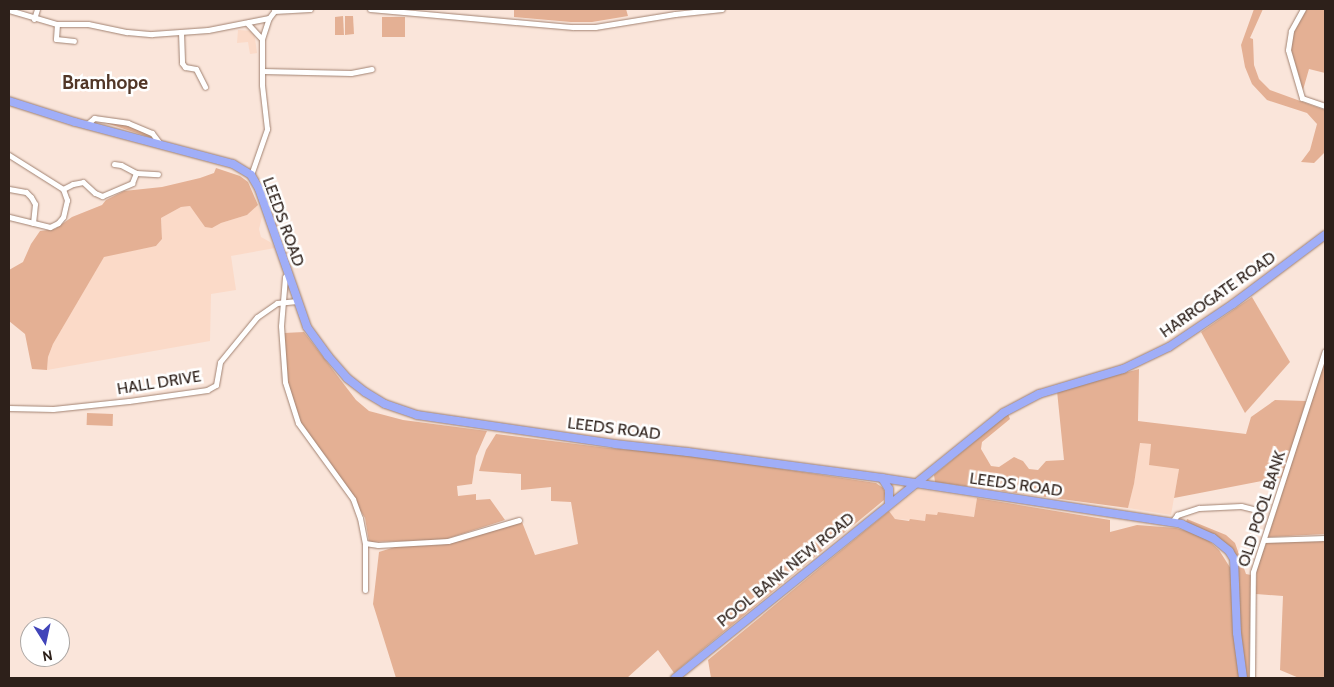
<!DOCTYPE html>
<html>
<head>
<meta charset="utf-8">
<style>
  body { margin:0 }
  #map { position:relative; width:1334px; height:687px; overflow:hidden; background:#fae5da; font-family:Cabin,sans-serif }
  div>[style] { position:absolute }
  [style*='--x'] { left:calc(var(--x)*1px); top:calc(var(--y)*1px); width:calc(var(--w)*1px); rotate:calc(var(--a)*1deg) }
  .built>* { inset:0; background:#fbdac8 }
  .green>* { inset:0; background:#e4b094; transform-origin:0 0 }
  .roads { filter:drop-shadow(0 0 1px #a18271) drop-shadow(0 0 1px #a18271) }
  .minor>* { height:5px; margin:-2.5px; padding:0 2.5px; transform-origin:2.5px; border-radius:2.5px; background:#fff }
  .highway>* { height:8px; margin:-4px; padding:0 4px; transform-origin:4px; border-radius:4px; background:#a0aef8 }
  span { translate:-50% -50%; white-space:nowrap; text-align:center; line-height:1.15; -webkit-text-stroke:5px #fff; paint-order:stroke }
  .street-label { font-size:16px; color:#2d201a }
  .quarter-label { font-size:19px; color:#523728; font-weight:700 }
  .frame { position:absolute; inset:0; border:10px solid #2d201a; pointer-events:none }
  .north { position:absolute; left:20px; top:617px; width:50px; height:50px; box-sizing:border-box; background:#fff; border:1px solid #aba6a3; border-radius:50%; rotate:170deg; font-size:14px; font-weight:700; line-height:20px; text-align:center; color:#2d201a }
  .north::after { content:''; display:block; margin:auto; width:18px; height:22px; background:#4144b9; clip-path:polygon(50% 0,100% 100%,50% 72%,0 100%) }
</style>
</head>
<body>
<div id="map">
  <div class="built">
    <div style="clip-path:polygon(238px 30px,254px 31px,257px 53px,250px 54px,248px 42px,237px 43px)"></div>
    <div style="clip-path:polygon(258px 205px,262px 217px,259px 229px,261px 237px,270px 242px,275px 248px,231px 256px,236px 290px,211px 294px,210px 341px,47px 370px,48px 357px,53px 344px,104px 256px,156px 246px,162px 239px,161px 218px,181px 207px,190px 206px,212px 228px,221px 223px,247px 215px)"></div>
    <div style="clip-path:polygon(1139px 443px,1151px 444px,1179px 469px,1171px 515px,1128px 508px,1134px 484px)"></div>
    <div style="clip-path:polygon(918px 489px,977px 498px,974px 517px,938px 512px,938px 515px,925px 521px,895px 519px,889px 511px)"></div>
  </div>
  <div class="green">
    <div style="clip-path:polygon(514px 9px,626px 9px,628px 16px,592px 22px,571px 22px,514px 17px)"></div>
    <div style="clip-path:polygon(1254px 9px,1263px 9px,1250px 38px,1253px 39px,1254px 65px,1259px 79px,1270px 90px,1325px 110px,1325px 152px,1314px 163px,1301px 162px,1310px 150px,1317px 124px,1307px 113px,1267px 100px,1252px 84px,1245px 67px,1241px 45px)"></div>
    <div style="clip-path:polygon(1307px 9px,1325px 9px,1325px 73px,1309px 69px,1303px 90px,1290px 46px,1294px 32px)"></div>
    <div style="clip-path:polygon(343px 16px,344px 35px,335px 35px,335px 17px)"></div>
    <div style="clip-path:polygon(345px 16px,353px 16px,354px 34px,345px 35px)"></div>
    <div style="left:405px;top:17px;width:20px;height:23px;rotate:90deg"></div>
    <div style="clip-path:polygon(97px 120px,126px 125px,146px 133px,152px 138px)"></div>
    <div style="clip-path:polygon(216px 168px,240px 176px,248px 182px,258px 205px,247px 215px,221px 223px,212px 228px,205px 227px,190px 206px,181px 207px,161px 218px,162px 239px,156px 246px,104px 257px,53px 344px,48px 357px,47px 370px,32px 369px,25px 334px,9px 321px,9px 270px,23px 262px,31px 244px,40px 231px,55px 229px,72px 217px,102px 205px,106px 200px,124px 191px,162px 187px,200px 178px,214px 173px)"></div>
    <div style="clip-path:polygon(1252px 297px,1290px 362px,1245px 413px,1201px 332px)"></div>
    <div style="clip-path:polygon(304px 332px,356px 400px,369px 411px,403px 420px,487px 431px,476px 456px,472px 484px,457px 486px,458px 496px,476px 494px,476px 500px,490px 499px,505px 520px,443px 540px,369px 542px,365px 518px,328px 459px,301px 426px,285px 379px,284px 333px)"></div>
    <div style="clip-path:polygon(1325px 359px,1325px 534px,1270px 537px,1268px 537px)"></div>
    <div style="clip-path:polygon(1139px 369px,1138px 421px,1246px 434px,1251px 417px,1275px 400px,1306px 401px,1283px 477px,1174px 498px,1179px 469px,1149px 465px,1151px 444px,1140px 443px,1134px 484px,1128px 508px,935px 482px,934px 475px,1008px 414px,1010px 419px,982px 442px,981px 449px,991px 466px,999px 467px,1014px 457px,1023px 461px,1029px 469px,1038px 470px,1046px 461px,1064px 460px,1057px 391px)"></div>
    <div style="left:87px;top:413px;width:26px;height:12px;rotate:2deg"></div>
    <div style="clip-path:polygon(496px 434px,608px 448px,681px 454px,876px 483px,883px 488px,885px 493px,884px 500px,674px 673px,658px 650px,627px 678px,396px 678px,373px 604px,379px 552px,398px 546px,440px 545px,522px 522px,535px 555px,578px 544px,571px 502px,551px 501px,551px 487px,521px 490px,521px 474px,479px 471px,486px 450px)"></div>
    <div style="clip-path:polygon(977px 498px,1110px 520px,1110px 532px,1137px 525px,1176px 528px,1198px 534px,1209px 541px,1219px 550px,1231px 569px,1239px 678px,711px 678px,708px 660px,889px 511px,895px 519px,909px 521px,910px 519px,925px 521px,926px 514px,937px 515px,938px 512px,974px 517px)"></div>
    <div style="clip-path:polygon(1187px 519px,1226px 535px,1235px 543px,1246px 574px,1251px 575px,1249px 678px,1246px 678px,1240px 630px,1237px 560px,1229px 546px,1215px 535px,1186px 523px)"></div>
    <div style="clip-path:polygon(1267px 541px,1325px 541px,1325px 678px,1299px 678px,1280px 670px,1283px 596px,1256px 594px,1257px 567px)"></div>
  </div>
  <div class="roads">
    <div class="minor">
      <div style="--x:370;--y:9;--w:204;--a:5.1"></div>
      <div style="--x:573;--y:27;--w:22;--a:0"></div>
      <div style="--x:595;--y:27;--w:81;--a:-9.2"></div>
      <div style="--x:675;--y:14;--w:47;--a:-6.1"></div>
      <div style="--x:1303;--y:9;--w:25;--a:119"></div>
      <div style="--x:1291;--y:31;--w:19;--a:99"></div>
      <div style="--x:1288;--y:50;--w:50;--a:73.7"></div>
      <div style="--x:1302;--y:98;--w:24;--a:19"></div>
      <div style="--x:9;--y:10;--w:50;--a:16.3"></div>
      <div style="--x:57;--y:24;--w:31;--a:0"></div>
      <div style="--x:88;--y:24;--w:40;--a:12"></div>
      <div style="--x:127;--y:32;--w:25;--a:5"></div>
      <div style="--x:152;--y:34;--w:56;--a:-4.1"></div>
      <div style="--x:208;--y:30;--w:62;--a:-11.1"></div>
      <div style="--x:274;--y:11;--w:36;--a:-3"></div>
      <div style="--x:34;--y:19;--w:10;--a:-73"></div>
      <div style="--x:247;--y:23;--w:22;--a:47"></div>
      <div style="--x:57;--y:24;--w:15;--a:94"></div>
      <div style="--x:56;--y:39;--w:18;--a:6"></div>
      <div style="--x:181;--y:32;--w:31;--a:88"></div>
      <div style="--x:182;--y:63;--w:5;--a:53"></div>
      <div style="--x:185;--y:67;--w:11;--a:10"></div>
      <div style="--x:196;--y:69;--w:20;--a:63"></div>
      <div style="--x:262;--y:71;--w:89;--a:1.3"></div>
      <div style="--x:351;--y:73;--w:21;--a:-11"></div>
      <div style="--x:86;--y:125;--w:11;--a:-41"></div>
      <div style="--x:94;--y:118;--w:34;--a:8"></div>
      <div style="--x:128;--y:123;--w:26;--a:23"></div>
      <div style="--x:152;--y:133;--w:15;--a:53"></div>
      <div style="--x:9;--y:155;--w:64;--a:32.2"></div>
      <div style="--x:63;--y:189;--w:12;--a:70"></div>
      <div style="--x:67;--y:200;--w:17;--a:103"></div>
      <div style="--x:63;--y:217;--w:8;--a:130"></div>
      <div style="--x:58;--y:223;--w:9;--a:153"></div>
      <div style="--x:50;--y:227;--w:42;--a:-166.3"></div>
      <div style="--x:114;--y:164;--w:7;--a:8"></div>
      <div style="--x:121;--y:165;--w:17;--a:28"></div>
      <div style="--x:136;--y:173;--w:22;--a:3"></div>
      <div style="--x:251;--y:175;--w:49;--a:-70.8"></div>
      <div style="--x:267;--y:129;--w:44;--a:-96.5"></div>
      <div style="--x:262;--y:85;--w:46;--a:-90"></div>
      <div style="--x:262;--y:39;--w:22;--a:-72"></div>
      <div style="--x:269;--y:18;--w:11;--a:-52"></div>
      <div style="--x:9;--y:189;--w:17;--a:10"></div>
      <div style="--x:26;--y:192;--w:7;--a:45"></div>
      <div style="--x:31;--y:197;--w:8;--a:60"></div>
      <div style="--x:35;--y:204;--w:19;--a:96"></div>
      <div style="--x:63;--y:189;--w:11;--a:-27"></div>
      <div style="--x:73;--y:184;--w:10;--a:-11"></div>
      <div style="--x:83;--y:182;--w:16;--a:43"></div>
      <div style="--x:95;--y:193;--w:8;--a:23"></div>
      <div style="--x:102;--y:196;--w:33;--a:-23"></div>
      <div style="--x:132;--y:183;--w:11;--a:-68"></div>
      <div style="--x:288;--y:273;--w:5;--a:127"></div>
      <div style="--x:285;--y:277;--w:49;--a:94.7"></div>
      <div style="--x:281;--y:326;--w:56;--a:85.9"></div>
      <div style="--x:285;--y:382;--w:43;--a:72.4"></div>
      <div style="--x:298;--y:423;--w:94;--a:54.1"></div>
      <div style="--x:353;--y:499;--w:20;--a:70"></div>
      <div style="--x:360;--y:518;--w:25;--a:79"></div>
      <div style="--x:365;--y:543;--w:47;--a:90"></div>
      <div style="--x:9;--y:408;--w:44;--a:1.3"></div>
      <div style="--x:53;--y:409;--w:76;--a:-6"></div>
      <div style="--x:129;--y:401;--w:79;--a:-8"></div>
      <div style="--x:207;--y:390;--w:10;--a:-29"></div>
      <div style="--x:216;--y:385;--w:23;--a:-80"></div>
      <div style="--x:220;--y:362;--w:58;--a:-50.6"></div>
      <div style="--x:257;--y:317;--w:24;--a:-35"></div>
      <div style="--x:277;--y:303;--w:20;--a:-6"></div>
      <div style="--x:1172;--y:522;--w:9;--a:-54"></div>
      <div style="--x:1177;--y:515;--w:23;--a:-18"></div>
      <div style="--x:1199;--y:508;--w:42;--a:-2.7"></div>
      <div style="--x:1241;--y:506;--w:21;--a:14"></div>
      <div style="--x:1264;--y:540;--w:61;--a:-1.9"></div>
      <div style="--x:365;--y:543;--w:13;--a:9"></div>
      <div style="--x:378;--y:545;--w:70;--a:-3.3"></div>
      <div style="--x:448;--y:541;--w:74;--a:-16.5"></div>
      <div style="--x:1252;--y:678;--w:106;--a:-89.5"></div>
      <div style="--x:1253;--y:572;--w:232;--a:-72"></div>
    </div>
    <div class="highway">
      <div style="--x:9;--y:101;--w:69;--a:17.7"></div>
      <div style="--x:75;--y:122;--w:163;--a:14.9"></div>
      <div style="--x:233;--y:164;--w:21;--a:31"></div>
      <div style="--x:251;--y:175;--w:16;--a:60"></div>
      <div style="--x:259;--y:189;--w:146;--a:70.8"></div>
      <div style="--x:307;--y:327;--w:36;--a:54"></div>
      <div style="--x:328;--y:356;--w:29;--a:49"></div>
      <div style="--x:347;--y:378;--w:23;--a:38"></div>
      <div style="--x:365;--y:392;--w:23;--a:31"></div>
      <div style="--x:385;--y:404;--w:34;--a:19"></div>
      <div style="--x:417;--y:415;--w:200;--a:8.3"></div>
      <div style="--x:615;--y:444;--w:73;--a:6.3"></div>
      <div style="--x:688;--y:452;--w:196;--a:7.6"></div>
      <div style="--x:882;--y:478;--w:303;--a:8.7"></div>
      <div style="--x:1181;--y:524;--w:35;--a:24"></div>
      <div style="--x:1213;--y:538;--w:21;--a:39"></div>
      <div style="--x:1229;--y:551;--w:9;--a:58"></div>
      <div style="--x:1234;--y:559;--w:74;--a:87.7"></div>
      <div style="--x:1237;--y:633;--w:45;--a:82.4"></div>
      <div style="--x:882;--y:478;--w:13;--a:58"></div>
      <div style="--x:889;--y:489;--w:14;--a:90"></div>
      <div style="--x:675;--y:678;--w:422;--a:-38.9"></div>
      <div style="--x:1003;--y:413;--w:41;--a:-27.8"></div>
      <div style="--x:1039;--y:394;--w:88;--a:-16.6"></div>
      <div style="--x:1123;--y:369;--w:51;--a:-25.6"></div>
      <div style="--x:1169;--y:347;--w:77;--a:-33.9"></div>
      <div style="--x:1233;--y:304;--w:115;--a:-36.9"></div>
    </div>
  </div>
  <div class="street-label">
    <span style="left:283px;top:222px;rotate:70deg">LEEDS ROAD</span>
    <span style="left:1218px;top:295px;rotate:-35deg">HARROGATE ROAD</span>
    <span style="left:159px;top:383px;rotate:-9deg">HALL DRIVE</span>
    <span style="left:614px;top:429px;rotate:7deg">LEEDS ROAD</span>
    <span style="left:1016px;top:485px;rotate:8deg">LEEDS ROAD</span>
    <span style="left:1262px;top:509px;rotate:-72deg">OLD POOL BANK</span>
    <span style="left:786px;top:570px;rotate:-39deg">POOL BANK NEW ROAD</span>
  </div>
  <div class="quarter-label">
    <span style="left:105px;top:83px">Bramhope</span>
  </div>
  <div class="frame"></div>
  <div class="north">N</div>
</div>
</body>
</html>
